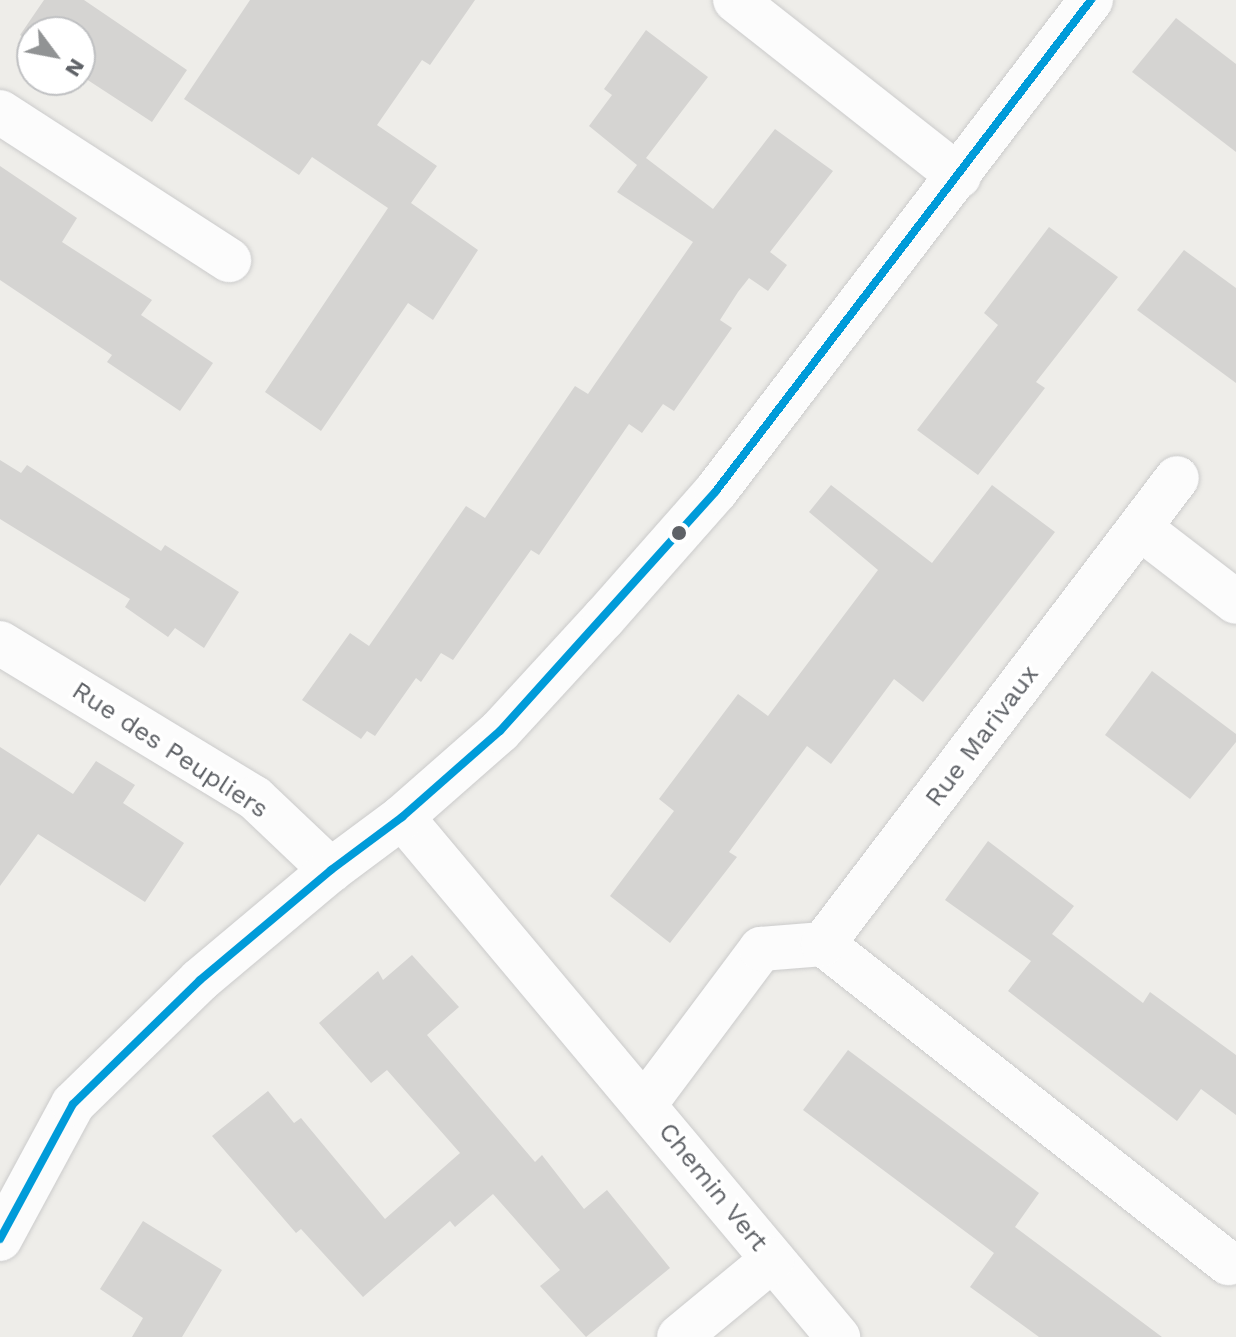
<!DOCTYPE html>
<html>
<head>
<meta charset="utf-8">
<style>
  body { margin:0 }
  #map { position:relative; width:1236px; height:1337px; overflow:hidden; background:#eeede9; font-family:"Work Sans",sans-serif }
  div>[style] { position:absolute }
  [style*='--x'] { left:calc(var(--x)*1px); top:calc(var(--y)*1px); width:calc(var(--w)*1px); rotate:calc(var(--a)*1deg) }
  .building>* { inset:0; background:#d5d4d2 }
  .roads { filter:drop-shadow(0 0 2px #cbcbcb) drop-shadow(0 0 2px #cbcbcb) }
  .street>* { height:44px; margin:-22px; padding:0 22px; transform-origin:22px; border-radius:22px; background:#fcfcfc }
  .secondary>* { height:44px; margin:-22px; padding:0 22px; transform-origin:22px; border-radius:22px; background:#fcfcfc }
  .bus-1>* { height:8px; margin:-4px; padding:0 4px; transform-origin:4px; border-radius:4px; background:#009bd9 }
  .dots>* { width:22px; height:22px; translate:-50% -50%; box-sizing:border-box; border:4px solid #fff; border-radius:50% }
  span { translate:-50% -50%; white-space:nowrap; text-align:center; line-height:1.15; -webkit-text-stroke:7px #fff; paint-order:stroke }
  .street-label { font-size:26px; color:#5f6267 }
  .north { position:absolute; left:16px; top:16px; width:80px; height:80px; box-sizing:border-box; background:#fff; border:2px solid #bfc0c2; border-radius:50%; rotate:122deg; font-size:22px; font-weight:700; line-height:32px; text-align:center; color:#5f6267 }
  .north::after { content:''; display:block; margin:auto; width:28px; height:36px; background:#919394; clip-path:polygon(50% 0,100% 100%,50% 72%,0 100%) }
</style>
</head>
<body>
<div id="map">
  <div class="building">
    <div style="clip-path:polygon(44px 0,84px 0,187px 70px,152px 122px,80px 75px,80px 32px,32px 32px,32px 43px,20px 35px)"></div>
    <div style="clip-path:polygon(250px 0,475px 0,430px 65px,422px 60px,377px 125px,437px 166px,411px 203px,478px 250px,433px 320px,408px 303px,321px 431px,265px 392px,388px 208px,312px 157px,299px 175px,184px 99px)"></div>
    <div style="clip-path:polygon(1176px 18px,1236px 64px,1236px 152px,1132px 72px)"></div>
    <div style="clip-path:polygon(646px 30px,708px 77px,646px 158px,713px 209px,775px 129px,833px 171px,770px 252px,787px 265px,768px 291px,749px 278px,738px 292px,720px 320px,732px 328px,674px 411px,663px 404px,642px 433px,629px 424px,539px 555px,531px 550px,453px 660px,441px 653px,421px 682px,416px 678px,375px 736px,367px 731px,361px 739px,302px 700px,350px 633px,369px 646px,466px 506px,485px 518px,575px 386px,588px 394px,693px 242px,617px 192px,637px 165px,589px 126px,612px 95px,604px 89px)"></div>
    <div style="clip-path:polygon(0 166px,77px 218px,62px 242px,152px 300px,141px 315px,213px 363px,180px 411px,107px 362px,112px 355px,0 280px)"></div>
    <div style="clip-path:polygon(1049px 227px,1118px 277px,1036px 382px,1045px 388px,978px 475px,917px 430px,998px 325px,984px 313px)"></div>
    <div style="clip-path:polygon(1184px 250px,1236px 288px,1236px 383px,1137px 310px)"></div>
    <div style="clip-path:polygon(0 460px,21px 473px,27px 465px,161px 551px,165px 545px,239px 592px,204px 648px,175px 628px,168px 637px,125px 607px,130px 599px,0 519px)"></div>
    <div style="clip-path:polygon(831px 485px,932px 563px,992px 485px,1055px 532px,923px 702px,894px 679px,831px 764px,807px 746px,729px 852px,737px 857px,670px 943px,610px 896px,674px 811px,659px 799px,738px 694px,768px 716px,878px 570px,809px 512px)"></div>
    <div style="clip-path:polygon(1152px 671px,1236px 734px,1236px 742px,1190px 799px,1105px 735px)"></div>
    <div style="clip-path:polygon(0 747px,73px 794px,96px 761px,135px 785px,123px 803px,184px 843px,145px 902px,38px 834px,0 886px)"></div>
    <div style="clip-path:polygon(988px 841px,1074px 906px,1052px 934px,1143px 1003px,1150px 992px,1236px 1055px,1236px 1115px,1201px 1089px,1177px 1121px,1008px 991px,1031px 961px,945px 900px)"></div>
    <div style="clip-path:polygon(412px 955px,459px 1007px,427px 1035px,535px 1162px,542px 1155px,584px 1209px,607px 1190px,670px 1268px,586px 1337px,540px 1286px,560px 1270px,493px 1194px,455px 1227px,450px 1221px,363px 1297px,301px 1229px,296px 1233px,212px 1136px,268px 1091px,294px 1123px,301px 1118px,385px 1219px,460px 1153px,387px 1070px,371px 1083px,319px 1023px,378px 971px,383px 980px)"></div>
    <div style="clip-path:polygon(848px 1050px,1039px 1193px,1015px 1227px,1162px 1337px,1039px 1337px,970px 1287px,994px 1253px,803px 1110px)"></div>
    <div style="clip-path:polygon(143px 1221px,222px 1270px,182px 1337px,132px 1337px,143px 1318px,100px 1289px)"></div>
  </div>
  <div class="roads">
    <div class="street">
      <div style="--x:735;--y:0;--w:285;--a:38.2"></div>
      <div style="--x:0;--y:112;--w:273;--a:32.9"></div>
      <div style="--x:1140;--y:528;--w:121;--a:37.6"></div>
      <div style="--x:0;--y:643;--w:298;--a:31.3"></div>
      <div style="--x:255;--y:798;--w:105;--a:43.5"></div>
      <div style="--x:402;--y:817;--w:679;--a:50.02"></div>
      <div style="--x:823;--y:944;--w:516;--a:38.23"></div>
      <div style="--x:645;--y:1104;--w:194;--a:-53.2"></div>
      <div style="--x:761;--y:949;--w:62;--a:-4.6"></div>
      <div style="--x:823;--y:944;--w:585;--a:-52.78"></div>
      <div style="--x:679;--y:1337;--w:121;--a:-39.6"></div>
    </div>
    <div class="secondary">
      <div style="--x:0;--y:1239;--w:153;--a:-61.6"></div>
      <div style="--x:73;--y:1104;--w:177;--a:-44.3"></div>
      <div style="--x:200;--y:980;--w:171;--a:-40"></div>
      <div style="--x:331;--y:870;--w:89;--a:-36.7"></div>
      <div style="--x:402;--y:817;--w:130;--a:-41.3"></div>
      <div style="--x:500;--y:731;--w:154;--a:-47.4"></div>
      <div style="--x:604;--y:618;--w:169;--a:-48.6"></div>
      <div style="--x:716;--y:491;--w:618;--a:-52.63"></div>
    </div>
  </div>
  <div class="bus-1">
    <div style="--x:0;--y:1239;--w:153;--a:-61.6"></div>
    <div style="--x:73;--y:1104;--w:177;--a:-44.3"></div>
    <div style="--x:200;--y:980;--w:171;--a:-40"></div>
    <div style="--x:331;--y:870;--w:89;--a:-36.7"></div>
    <div style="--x:402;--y:817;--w:130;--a:-41.3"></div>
    <div style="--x:500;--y:731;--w:323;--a:-48"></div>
    <div style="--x:716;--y:491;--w:618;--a:-52.63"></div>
  </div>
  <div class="dots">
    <div style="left:679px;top:533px;background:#5f6267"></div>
  </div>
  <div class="street-label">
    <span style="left:982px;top:736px;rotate:-53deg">Rue Marivaux</span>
    <span style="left:170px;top:750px;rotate:33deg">Rue des Peupliers</span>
    <span style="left:713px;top:1187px;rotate:51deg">Chemin Vert</span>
  </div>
  <div class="north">N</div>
</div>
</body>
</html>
